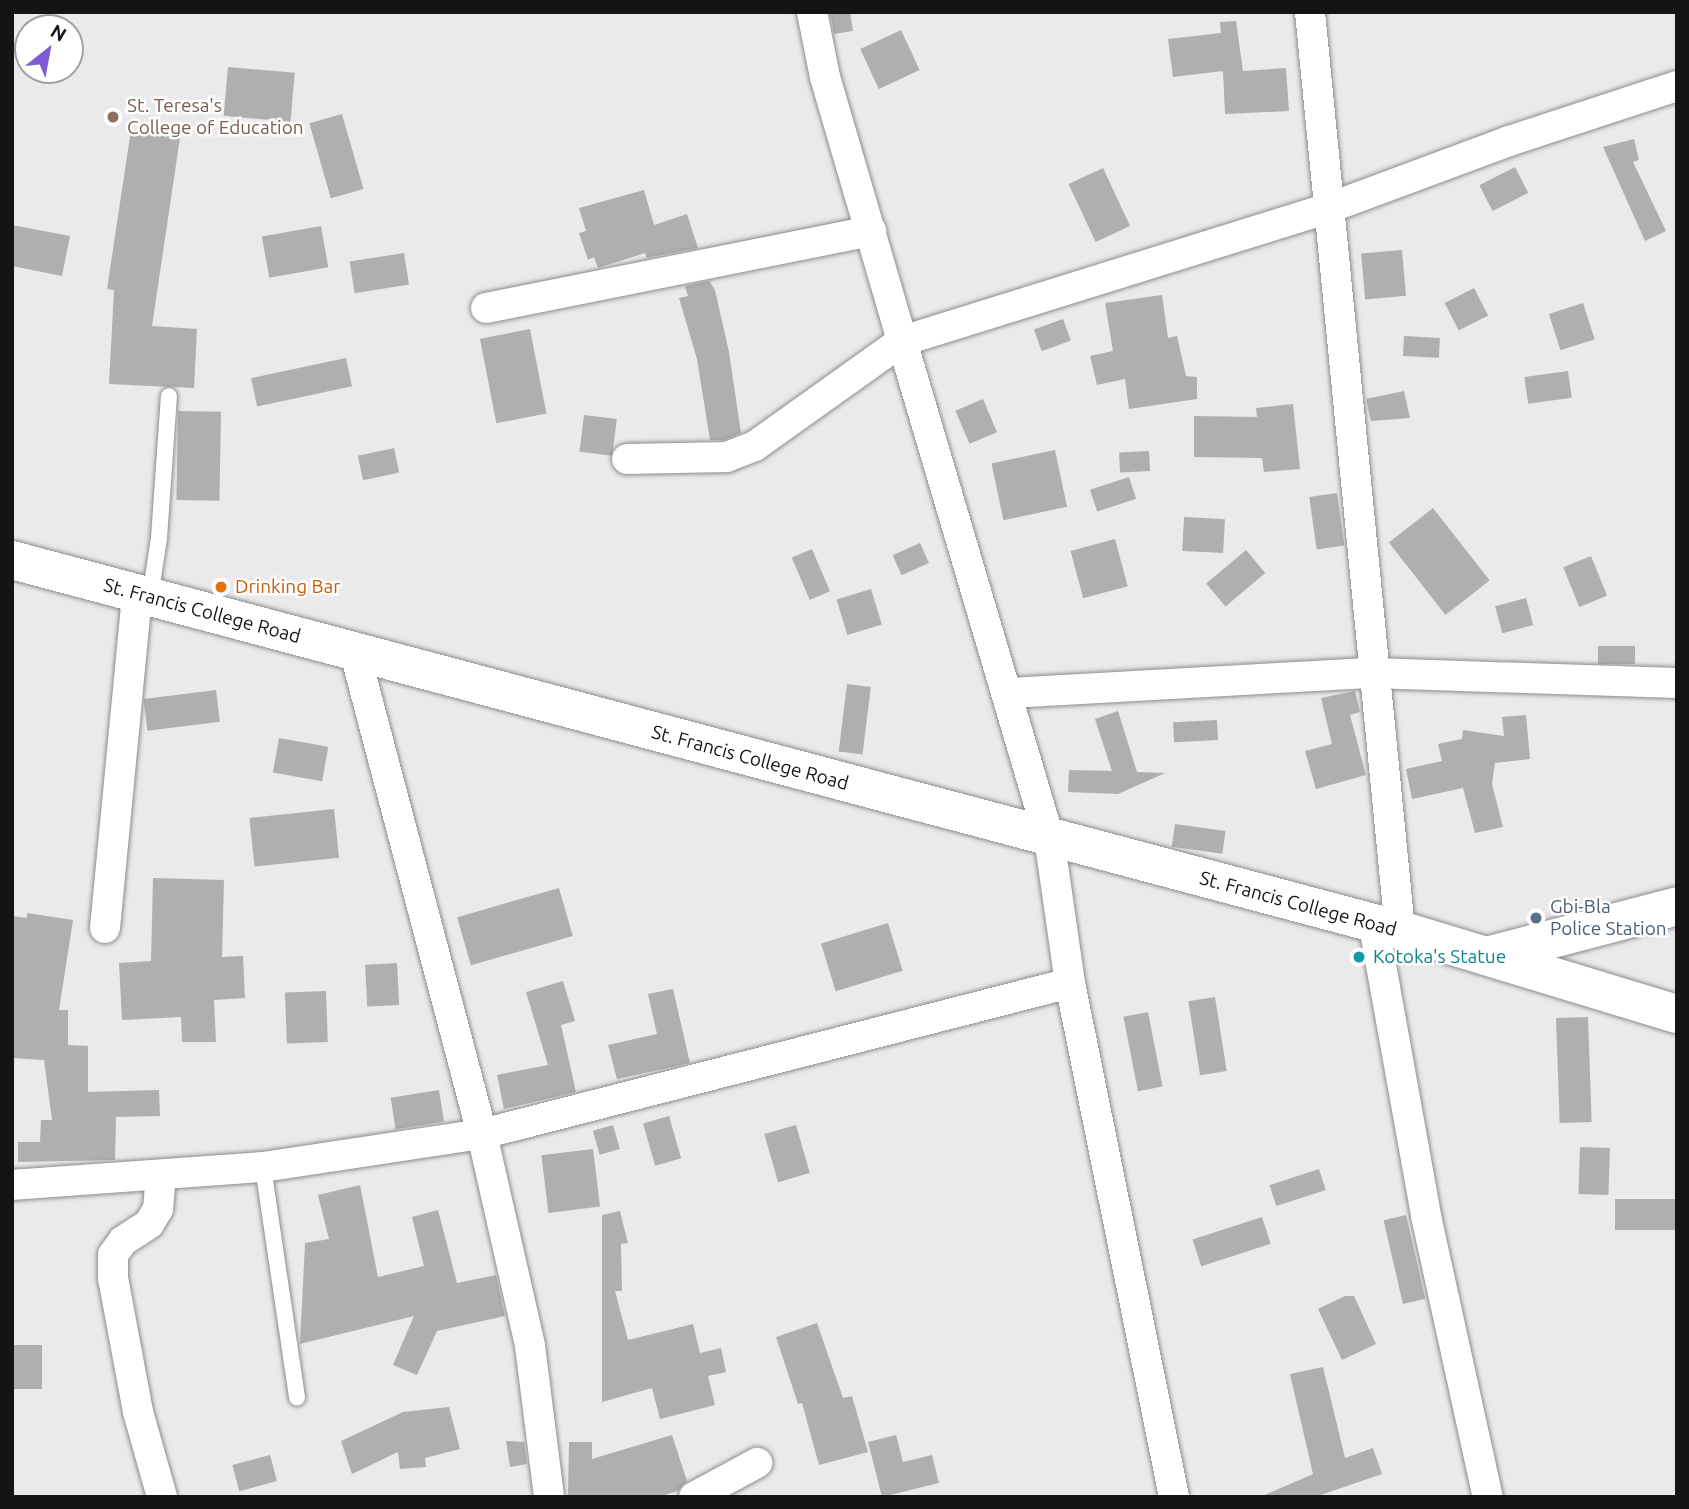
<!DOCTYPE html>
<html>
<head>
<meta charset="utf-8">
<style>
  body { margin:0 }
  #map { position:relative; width:1689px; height:1509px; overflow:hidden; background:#eaeaec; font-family:Ubuntu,sans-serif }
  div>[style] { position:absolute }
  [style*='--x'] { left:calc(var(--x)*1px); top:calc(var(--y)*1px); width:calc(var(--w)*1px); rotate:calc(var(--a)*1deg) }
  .building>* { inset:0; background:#afafb1; transform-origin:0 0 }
  .roads { filter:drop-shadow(0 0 2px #8c8c8e) drop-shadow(0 0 2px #8c8c8e) }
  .service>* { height:16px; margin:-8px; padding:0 8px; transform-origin:8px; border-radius:8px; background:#fff }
  .minor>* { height:30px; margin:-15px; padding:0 15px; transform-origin:15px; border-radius:15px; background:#fff }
  .secondary>* { height:38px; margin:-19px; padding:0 19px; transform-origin:19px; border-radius:19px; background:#fff }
  .dots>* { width:19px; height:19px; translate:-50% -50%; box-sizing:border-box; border:4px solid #fff; border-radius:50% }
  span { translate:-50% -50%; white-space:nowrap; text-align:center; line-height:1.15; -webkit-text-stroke:5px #fff; paint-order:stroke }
  .education-label { font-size:19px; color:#785e54 }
  .left { translate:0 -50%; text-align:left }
  .food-label { font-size:19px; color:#c56008 }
  .street-label { font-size:19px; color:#141414 }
  .service-label { font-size:19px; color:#4e5e75 }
  .culture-label { font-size:19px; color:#0d838f }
  .frame { position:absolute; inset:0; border:14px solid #141414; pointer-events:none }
  .north { position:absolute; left:14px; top:14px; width:70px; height:70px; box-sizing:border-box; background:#fff; border:2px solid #a1a1a1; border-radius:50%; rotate:31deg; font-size:19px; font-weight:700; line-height:28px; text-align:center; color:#141414 }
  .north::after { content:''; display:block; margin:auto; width:24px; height:32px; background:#7f5ad5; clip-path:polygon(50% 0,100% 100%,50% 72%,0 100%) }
</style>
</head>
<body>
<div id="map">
  <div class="building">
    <div style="clip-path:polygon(830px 12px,850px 12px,853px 31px,834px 34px)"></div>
    <div style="clip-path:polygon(1236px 21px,1243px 71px,1286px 68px,1289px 111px,1225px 114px,1223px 71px,1173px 77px,1168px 39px,1221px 33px,1220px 22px)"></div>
    <div style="left:901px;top:30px;width:44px;height:45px;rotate:65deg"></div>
    <div style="left:228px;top:67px;width:67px;height:49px;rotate:5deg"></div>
    <div style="left:342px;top:114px;width:78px;height:34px;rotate:74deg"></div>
    <div style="clip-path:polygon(131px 130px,180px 138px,152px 326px,197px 329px,194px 388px,109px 384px,114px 290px,107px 289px)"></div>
    <div style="clip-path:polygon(1634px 139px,1639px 160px,1633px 162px,1666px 231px,1645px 241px,1603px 147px)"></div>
    <div style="left:1515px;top:167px;width:29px;height:40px;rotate:63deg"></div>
    <div style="left:1103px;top:168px;width:64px;height:38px;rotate:65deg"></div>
    <div style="clip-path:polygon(644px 190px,654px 225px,687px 214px,698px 248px,647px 258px,645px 253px,598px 268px,594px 257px,588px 260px,579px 233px,586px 231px,579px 208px)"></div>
    <div style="clip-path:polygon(12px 225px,70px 236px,62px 276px,12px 266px)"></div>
    <div style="left:321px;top:226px;width:42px;height:60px;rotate:80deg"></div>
    <div style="left:1402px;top:250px;width:46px;height:41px;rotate:85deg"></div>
    <div style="left:404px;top:253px;width:32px;height:55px;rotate:81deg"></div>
    <div style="clip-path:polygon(709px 281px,715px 290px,729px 352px,741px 433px,724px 440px,710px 440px,697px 359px,679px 298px,688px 296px,685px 286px)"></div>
    <div style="left:1474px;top:288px;width:31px;height:33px;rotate:63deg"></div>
    <div style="clip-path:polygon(1162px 295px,1168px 338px,1177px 336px,1186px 376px,1197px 377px,1197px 399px,1129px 409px,1125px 379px,1097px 385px,1090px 356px,1113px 351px,1105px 303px)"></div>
    <div style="left:1583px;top:303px;width:38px;height:36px;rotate:72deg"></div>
    <div style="left:1063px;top:319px;width:23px;height:31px;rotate:70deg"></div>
    <div style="left:530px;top:329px;width:86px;height:51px;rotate:79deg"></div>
    <div style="left:1404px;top:336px;width:36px;height:20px;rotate:3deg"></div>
    <div style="left:346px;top:358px;width:29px;height:97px;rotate:78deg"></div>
    <div style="left:1568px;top:371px;width:27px;height:44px;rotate:82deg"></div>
    <div style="clip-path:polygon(1404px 391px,1410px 418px,1371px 421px,1366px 399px)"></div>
    <div style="left:983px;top:399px;width:36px;height:30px;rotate:67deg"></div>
    <div style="clip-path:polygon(1293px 404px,1300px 469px,1264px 472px,1262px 458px,1194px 457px,1194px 416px,1257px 417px,1256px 408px)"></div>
    <div style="left:178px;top:411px;width:43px;height:89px;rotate:1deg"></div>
    <div style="left:584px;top:415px;width:33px;height:37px;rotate:7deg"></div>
    <div style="left:394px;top:448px;width:25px;height:37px;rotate:78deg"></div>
    <div style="left:1055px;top:450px;width:58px;height:65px;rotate:78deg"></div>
    <div style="left:1149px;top:451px;width:20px;height:30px;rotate:87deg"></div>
    <div style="left:1129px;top:477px;width:23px;height:41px;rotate:72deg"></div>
    <div style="left:1337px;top:493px;width:53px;height:28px;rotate:82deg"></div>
    <div style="left:1433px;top:508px;width:92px;height:56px;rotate:52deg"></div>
    <div style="left:1184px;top:517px;width:41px;height:34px;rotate:3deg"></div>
    <div style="left:1115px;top:539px;width:49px;height:46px;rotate:75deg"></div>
    <div style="left:920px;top:543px;width:22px;height:30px;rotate:66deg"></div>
    <div style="left:812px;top:549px;width:46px;height:22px;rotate:67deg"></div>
    <div style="left:1246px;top:550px;width:30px;height:52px;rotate:50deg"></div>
    <div style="left:1591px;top:556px;width:43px;height:30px;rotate:68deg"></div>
    <div style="left:871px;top:589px;width:37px;height:36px;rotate:73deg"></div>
    <div style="left:1526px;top:598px;width:28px;height:32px;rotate:75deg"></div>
    <div style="left:1635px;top:646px;width:18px;height:37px;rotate:90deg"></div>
    <div style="left:847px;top:684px;width:24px;height:68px;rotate:7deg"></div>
    <div style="left:216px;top:690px;width:32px;height:73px;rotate:83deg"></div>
    <div style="clip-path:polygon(1355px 691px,1360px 712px,1350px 715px,1366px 775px,1316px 789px,1305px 751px,1332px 744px,1321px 698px)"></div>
    <div style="clip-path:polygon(1118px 711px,1137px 772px,1165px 773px,1118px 794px,1068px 792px,1069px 770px,1112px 771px,1095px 719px)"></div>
    <div style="clip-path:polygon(1526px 715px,1530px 759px,1495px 763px,1492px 784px,1503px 827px,1475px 833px,1463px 788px,1412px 799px,1406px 769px,1442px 761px,1438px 744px,1462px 739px,1463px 730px,1504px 736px,1502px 717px)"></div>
    <div style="left:1217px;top:720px;width:20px;height:44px;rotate:87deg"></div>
    <div style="left:279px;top:738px;width:50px;height:35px;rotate:10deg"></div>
    <div style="left:334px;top:809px;width:49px;height:85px;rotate:84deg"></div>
    <div style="left:1175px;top:824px;width:51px;height:23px;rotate:8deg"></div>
    <div style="clip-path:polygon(153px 878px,224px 880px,222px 957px,243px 956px,245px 998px,214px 1000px,216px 1042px,182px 1042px,181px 1017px,122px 1020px,119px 963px,151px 961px)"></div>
    <div style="left:559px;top:888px;width:50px;height:106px;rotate:74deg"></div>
    <div style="clip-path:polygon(27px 913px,73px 920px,59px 1010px,68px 1010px,68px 1045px,88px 1046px,88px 1092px,159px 1090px,160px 1116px,116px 1117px,115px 1160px,18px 1162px,18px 1142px,40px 1142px,41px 1120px,52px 1120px,44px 1060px,12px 1058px,12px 916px,27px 918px)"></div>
    <div style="left:888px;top:923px;width:50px;height:70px;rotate:73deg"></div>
    <div style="left:397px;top:963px;width:42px;height:32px;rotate:87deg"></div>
    <div style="clip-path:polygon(563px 981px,575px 1021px,561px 1025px,576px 1092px,504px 1109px,497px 1075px,548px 1065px,526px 992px)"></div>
    <div style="clip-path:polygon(673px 989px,690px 1063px,617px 1079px,608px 1045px,657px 1034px,648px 994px)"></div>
    <div style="left:326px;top:991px;width:51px;height:41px;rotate:88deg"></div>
    <div style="left:1215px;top:997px;width:75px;height:27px;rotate:81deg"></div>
    <div style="left:1148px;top:1012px;width:76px;height:25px;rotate:79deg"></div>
    <div style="left:1588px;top:1017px;width:105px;height:32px;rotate:88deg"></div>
    <div style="left:439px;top:1090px;width:32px;height:49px;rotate:81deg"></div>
    <div style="left:669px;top:1116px;width:44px;height:27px;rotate:74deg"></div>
    <div style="left:613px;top:1125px;width:25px;height:21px;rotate:74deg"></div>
    <div style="left:796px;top:1125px;width:50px;height:33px;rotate:74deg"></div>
    <div style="left:1580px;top:1147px;width:30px;height:47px;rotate:2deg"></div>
    <div style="left:593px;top:1149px;width:58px;height:52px;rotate:83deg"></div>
    <div style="left:1319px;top:1169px;width:22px;height:52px;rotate:72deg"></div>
    <div style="clip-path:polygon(360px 1185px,378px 1277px,424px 1266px,412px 1217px,438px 1210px,457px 1283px,496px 1275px,505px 1316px,437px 1331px,417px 1375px,393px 1365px,414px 1316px,300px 1344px,305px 1243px,329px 1239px,318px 1195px)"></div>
    <div style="left:1677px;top:1199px;width:31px;height:62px;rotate:90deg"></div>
    <div style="clip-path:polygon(620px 1211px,628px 1243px,621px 1244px,622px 1291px,615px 1291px,628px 1340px,693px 1324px,700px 1353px,721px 1348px,726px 1372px,708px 1376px,715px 1405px,660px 1419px,652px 1388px,602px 1402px,602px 1215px)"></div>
    <div style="left:1406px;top:1215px;width:86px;height:23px;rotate:77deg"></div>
    <div style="left:1262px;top:1217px;width:28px;height:73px;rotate:72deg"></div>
    <div style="clip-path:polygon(1345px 1296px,1354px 1296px,1376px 1344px,1342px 1360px,1318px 1309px)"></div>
    <div style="clip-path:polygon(817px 1323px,843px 1398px,852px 1396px,868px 1452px,819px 1465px,802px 1403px,798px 1404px,776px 1337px)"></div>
    <div style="left:12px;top:1345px;width:30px;height:44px"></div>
    <div style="clip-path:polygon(1323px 1367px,1345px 1458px,1373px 1448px,1382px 1474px,1315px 1497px,1260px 1497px,1313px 1474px,1290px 1374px)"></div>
    <div style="clip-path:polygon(449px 1407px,460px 1449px,425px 1458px,426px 1467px,400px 1469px,398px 1452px,352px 1474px,341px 1441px,403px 1412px)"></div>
    <div style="clip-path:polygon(672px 1435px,687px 1481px,678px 1491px,658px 1497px,568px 1497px,569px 1442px,592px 1442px,592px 1459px)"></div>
    <div style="clip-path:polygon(896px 1435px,903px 1462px,932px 1455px,939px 1483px,882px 1497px,868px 1442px)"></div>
    <div style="clip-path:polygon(506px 1441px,524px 1442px,527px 1464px,510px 1467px)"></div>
    <div style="left:270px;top:1455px;width:27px;height:39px;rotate:75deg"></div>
  </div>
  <div class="roads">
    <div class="service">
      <div style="--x:150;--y:597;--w:60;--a:-81.3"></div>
      <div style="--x:159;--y:538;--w:142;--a:-86"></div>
      <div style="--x:263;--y:1167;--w:233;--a:81.6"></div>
    </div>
    <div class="minor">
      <div style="--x:812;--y:12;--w:66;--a:78.7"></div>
      <div style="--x:825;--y:77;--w:275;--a:73.7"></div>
      <div style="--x:902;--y:341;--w:447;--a:-17.3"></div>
      <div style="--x:1329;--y:208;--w:192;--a:-20.4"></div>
      <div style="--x:1509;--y:141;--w:177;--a:-18.1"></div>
      <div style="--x:1310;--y:12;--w:922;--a:84.4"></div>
      <div style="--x:486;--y:308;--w:393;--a:-11.3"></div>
      <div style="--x:355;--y:653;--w:497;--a:75.2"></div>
      <div style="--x:482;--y:1134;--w:217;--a:77.2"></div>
      <div style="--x:530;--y:1346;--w:152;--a:82.8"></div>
      <div style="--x:1009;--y:693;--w:364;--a:-3.2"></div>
      <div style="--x:1372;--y:673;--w:305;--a:1.9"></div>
      <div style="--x:1374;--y:926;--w:295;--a:79.8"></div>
      <div style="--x:1426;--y:1216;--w:288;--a:77.6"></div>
      <div style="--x:105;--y:928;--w:337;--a:-84.5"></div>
      <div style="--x:1070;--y:983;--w:524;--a:78.56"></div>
      <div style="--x:161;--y:1175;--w:34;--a:95"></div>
      <div style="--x:158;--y:1209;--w:17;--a:121"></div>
      <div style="--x:149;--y:1224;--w:31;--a:147"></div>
      <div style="--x:123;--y:1241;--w:17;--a:126"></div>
      <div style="--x:113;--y:1255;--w:23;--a:90"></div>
      <div style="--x:113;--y:1278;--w:136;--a:79.4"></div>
      <div style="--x:138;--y:1412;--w:88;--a:74.2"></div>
      <div style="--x:12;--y:1185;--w:252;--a:-4.1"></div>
      <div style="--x:263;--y:1167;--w:221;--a:-8.6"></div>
      <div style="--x:482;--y:1134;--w:607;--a:-14.4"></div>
      <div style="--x:1070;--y:983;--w:147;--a:-98.2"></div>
      <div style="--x:1049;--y:838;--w:518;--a:-106.48"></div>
      <div style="--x:902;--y:341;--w:181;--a:144.5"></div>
      <div style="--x:755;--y:446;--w:30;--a:159"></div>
      <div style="--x:727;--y:457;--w:100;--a:178.9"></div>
      <div style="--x:694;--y:1497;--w:72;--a:-28.4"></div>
    </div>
    <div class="secondary">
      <div style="--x:12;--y:560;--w:1436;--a:14.93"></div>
      <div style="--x:1400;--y:930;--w:289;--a:16.9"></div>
      <div style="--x:1487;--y:956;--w:196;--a:-14.7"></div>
    </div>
  </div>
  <div class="dots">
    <div style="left:113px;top:117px;background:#8d6e63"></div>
    <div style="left:221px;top:587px;background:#e8710a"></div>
    <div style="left:1536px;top:918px;background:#5c6f8a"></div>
    <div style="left:1359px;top:957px;background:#0f9aa8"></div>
  </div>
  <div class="education-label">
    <span class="left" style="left:127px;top:117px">St. Teresa's<br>College of Education</span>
  </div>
  <div class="food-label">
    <span class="left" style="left:235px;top:587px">Drinking Bar</span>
  </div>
  <div class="street-label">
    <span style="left:202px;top:611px;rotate:15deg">St. Francis College Road</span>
    <span style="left:750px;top:758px;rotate:15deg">St. Francis College Road</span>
    <span style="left:1298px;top:904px;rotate:15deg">St. Francis College Road</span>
  </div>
  <div class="service-label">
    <span class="left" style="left:1550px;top:918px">Gbi-Bla<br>Police Station</span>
  </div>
  <div class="culture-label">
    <span class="left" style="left:1373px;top:957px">Kotoka's Statue</span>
  </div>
  <div class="frame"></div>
  <div class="north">N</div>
</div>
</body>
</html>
